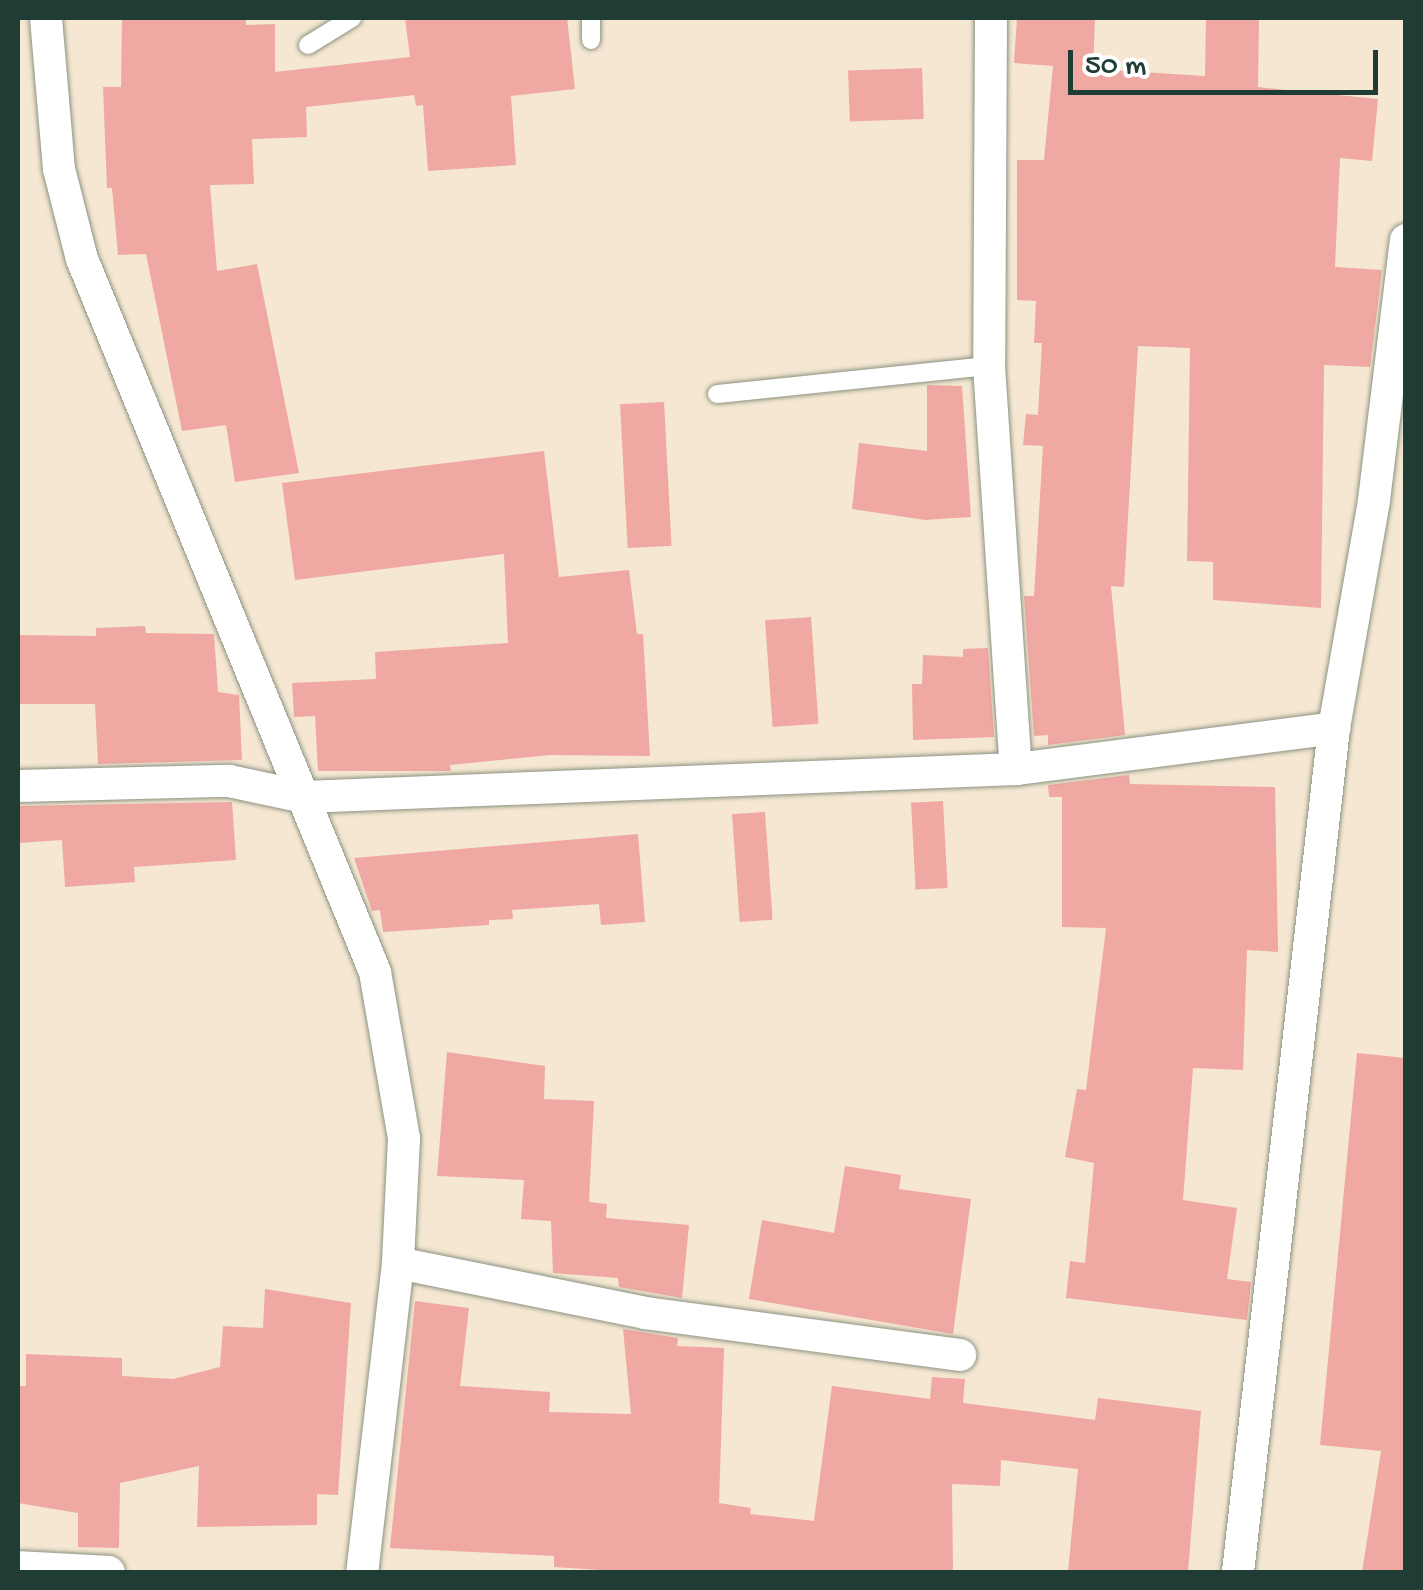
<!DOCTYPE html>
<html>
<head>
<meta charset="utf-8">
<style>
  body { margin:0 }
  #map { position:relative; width:1423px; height:1590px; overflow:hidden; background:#f5e7d1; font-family:"Gochi Hand",sans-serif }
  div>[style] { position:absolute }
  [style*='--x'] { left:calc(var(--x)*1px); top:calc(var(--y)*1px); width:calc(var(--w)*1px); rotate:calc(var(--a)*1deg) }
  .building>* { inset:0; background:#f0a8a2; transform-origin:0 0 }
  .roads { filter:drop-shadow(0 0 2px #8a9282) drop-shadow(0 0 2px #8a9282) }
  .service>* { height:18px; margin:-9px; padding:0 9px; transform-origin:9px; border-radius:9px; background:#fff }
  .minor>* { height:32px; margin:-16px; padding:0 16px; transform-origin:16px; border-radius:16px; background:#fff }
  span { translate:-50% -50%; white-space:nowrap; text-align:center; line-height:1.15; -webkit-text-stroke:9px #fff; paint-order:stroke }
  .frame { position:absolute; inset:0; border:20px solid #1f3d34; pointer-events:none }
  .scale { position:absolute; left:1068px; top:50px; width:310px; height:45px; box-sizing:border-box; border:5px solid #1f3d34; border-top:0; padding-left:12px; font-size:30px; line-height:35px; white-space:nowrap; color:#1f3d34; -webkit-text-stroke:8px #fff; paint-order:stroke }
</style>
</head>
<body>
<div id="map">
  <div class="building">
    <div style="clip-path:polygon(122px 18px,246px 18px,246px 25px,275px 24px,275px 72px,410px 57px,405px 18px,567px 18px,575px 89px,511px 96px,516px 165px,428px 171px,423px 105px,416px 106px,414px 95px,306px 107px,307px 137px,252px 139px,254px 184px,210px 185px,217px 271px,257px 264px,299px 473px,235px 482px,226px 425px,182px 431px,146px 254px,118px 255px,112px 188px,107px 188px,103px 87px,121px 87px)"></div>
    <div style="clip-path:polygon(1017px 18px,1095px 18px,1093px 69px,1205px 76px,1206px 18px,1259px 18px,1258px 87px,1378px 99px,1372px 161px,1340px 158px,1335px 267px,1382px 270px,1370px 367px,1324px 365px,1321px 608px,1213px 600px,1213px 562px,1187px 561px,1190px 348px,1138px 346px,1124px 587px,1111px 586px,1125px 735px,1048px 745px,1048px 735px,1034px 736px,1024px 596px,1034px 596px,1043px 446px,1023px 445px,1026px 414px,1038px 415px,1042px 343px,1034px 343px,1036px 301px,1017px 300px,1017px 160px,1044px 160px,1053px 66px,1014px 63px)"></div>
    <div style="left:922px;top:68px;width:51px;height:74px;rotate:88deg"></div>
    <div style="clip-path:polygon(927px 385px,962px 386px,971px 517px,925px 520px,852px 509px,859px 443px,927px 451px)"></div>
    <div style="left:664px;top:402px;width:144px;height:44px;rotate:87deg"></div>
    <div style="clip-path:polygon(544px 451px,559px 577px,629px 570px,637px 634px,643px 634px,650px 756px,551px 755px,450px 765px,451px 771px,318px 771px,315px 716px,294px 717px,292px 683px,376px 679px,375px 652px,508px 643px,504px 554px,295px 580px,282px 483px)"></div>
    <div style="left:811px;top:617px;width:107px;height:46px;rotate:86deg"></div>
    <div style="clip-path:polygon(145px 626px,146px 633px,214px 634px,218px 692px,239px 695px,242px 760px,98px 764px,95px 704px,18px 704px,18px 635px,96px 636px,96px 628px)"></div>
    <div style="clip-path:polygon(988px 648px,994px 737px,913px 740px,912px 684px,922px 684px,923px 655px,963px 657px,963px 649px)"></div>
    <div style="clip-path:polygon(1129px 775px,1130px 784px,1275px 787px,1278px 952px,1247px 950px,1243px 1070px,1193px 1068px,1183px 1200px,1237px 1208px,1227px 1279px,1251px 1282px,1247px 1320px,1066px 1298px,1070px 1261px,1085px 1263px,1094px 1163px,1065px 1157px,1077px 1089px,1086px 1090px,1106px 928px,1062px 927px,1062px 797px,1049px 797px,1048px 785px)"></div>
    <div style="left:943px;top:801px;width:87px;height:32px;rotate:87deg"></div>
    <div style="clip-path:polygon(232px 802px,236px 860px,134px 867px,135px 882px,65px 887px,62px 840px,18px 843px,18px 806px)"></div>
    <div style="left:765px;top:812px;width:108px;height:33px;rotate:86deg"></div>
    <div style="clip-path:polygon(638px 834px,645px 922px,601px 925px,599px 904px,512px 910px,513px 919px,489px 920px,489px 925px,383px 932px,380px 910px,372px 911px,354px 858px)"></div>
    <div style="clip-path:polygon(447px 1052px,545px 1066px,544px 1099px,594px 1101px,589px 1202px,607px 1204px,606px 1218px,689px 1225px,682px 1298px,619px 1287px,618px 1278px,553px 1273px,551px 1221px,521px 1219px,524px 1180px,437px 1176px)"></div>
    <div style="clip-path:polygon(1357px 1053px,1406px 1058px,1406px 1572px,1362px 1572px,1381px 1451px,1320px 1445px)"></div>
    <div style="clip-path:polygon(845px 1166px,901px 1175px,899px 1189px,971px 1199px,953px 1334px,749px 1299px,762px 1220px,834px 1233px)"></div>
    <div style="clip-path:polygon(265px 1289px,351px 1303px,338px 1495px,317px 1494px,317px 1525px,197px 1527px,199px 1466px,120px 1483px,119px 1548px,78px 1547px,78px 1513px,18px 1503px,18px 1386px,26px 1386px,26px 1354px,122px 1358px,122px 1376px,173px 1379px,220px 1367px,223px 1326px,263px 1328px)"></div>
    <div style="clip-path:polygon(415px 1301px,469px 1308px,460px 1386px,550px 1392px,549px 1412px,631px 1414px,623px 1329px,678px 1338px,677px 1346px,724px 1348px,719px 1503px,751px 1508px,750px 1514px,814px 1521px,832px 1386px,930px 1399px,932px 1377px,965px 1379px,963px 1403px,1095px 1420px,1098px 1398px,1201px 1411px,1188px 1572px,1068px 1572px,1078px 1469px,1001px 1460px,1000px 1486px,952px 1484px,953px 1572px,632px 1572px,554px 1567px,554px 1556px,390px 1548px)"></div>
  </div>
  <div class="roads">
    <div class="service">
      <div style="--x:591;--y:18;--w:22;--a:90"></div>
      <div style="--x:308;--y:45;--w:52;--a:-31.5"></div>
      <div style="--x:717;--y:394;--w:273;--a:-5.9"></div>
    </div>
    <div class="minor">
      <div style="--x:46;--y:18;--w:152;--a:85.1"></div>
      <div style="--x:59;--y:169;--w:93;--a:75.7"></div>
      <div style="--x:82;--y:259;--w:771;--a:67.66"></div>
      <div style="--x:375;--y:972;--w:169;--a:80.1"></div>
      <div style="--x:404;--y:1139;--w:124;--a:92.8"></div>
      <div style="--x:398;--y:1263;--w:311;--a:96.6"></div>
      <div style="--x:991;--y:18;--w:348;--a:90.3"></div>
      <div style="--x:989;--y:366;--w:404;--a:86.2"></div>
      <div style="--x:18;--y:786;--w:211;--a:-1.4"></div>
      <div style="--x:229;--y:781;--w:77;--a:12"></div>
      <div style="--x:304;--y:797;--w:713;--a:-2.25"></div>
      <div style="--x:1016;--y:769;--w:321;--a:-7.3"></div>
      <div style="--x:398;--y:1263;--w:252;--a:11.4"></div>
      <div style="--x:645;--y:1313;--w:318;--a:7.6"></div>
      <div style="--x:18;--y:1567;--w:91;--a:3.1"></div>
      <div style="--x:1238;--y:1572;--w:849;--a:-83.51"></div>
      <div style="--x:1334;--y:728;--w:231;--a:-80"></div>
      <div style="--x:1374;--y:500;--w:262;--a:-83"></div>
    </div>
  </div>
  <div class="frame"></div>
  <div class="scale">50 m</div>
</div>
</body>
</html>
